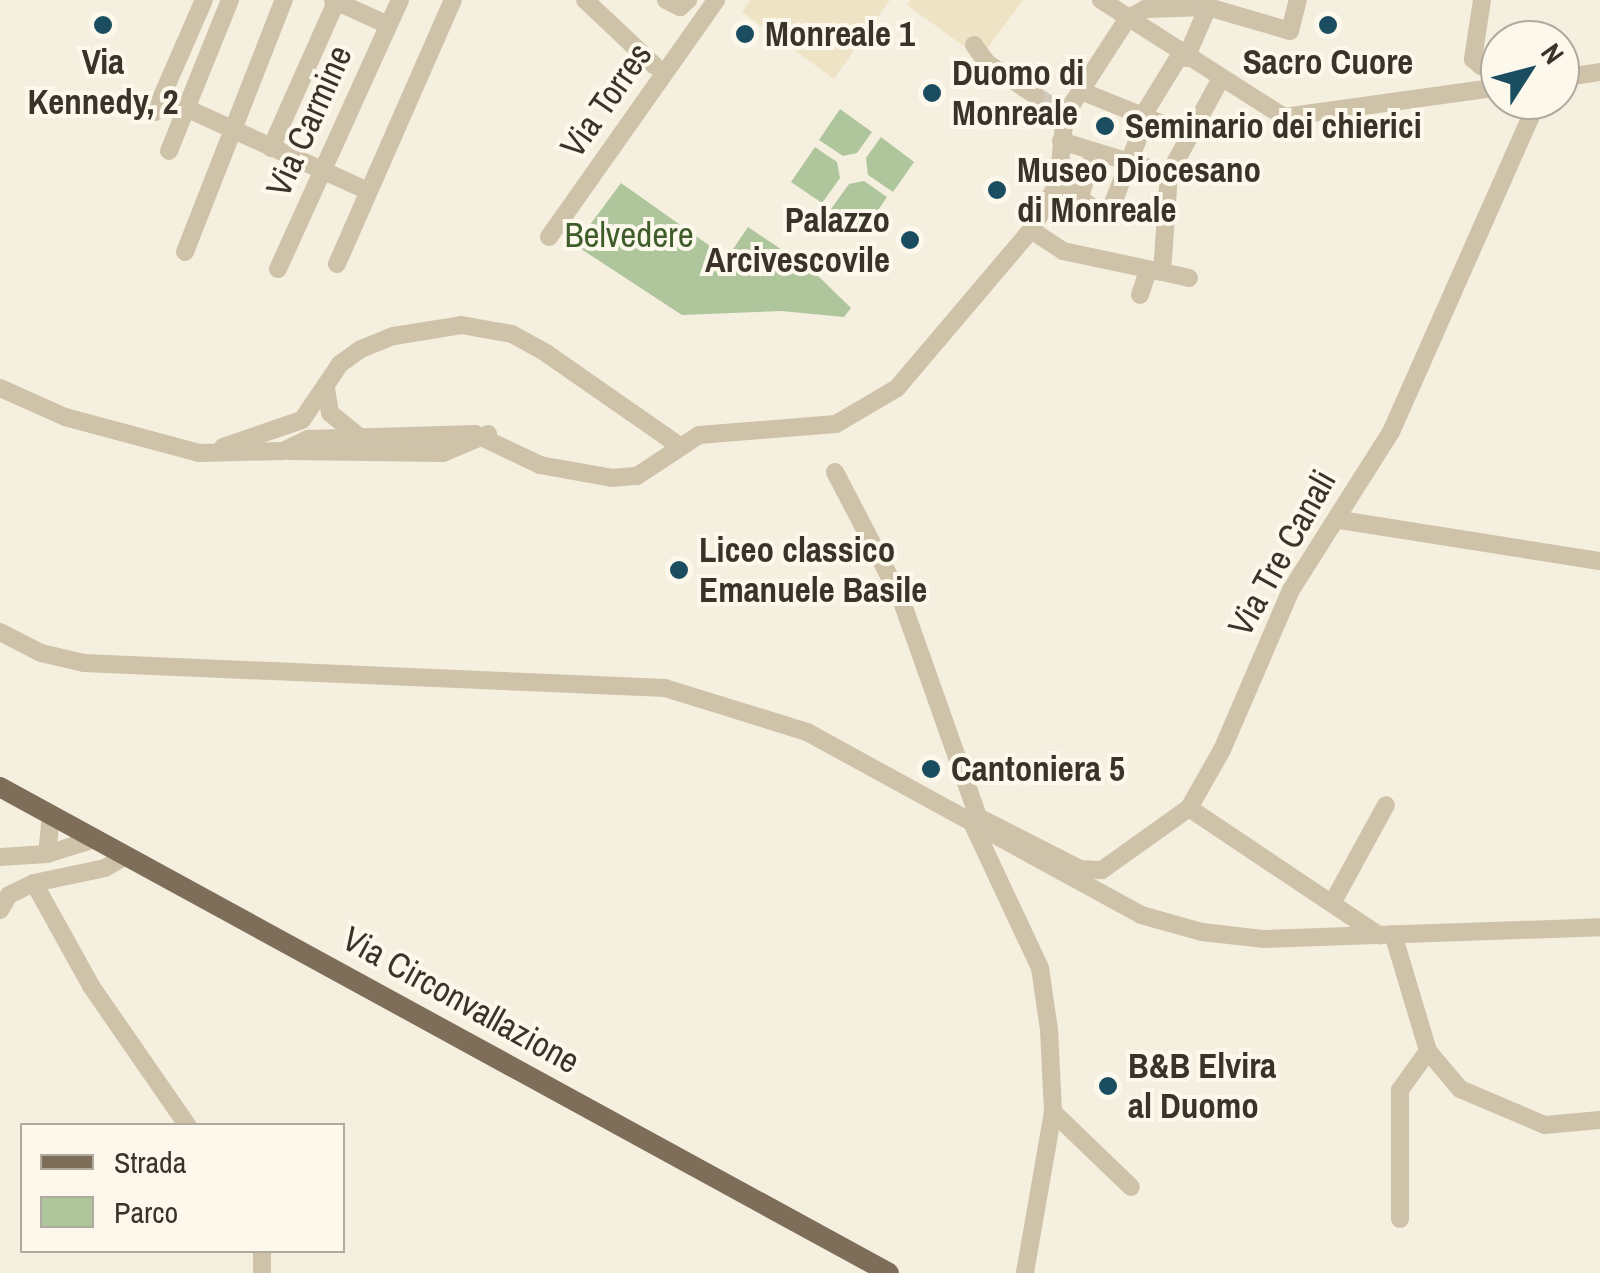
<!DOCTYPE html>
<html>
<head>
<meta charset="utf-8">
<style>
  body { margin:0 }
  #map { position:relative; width:1600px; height:1273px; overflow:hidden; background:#f5efdf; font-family:"Archivo Narrow",sans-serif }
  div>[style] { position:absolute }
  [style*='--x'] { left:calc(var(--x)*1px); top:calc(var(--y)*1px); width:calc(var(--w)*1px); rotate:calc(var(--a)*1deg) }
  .green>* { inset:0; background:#afc69d }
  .plaza>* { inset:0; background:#eee4c5 }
  .minor-tunnel>* { height:18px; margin-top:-9px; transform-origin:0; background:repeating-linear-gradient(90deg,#d0c9bb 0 18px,transparent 0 27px) }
  .minor>* { height:18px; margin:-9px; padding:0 9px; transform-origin:9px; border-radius:9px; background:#cec2a9 }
  .major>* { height:20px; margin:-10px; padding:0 10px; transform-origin:10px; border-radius:10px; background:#7e6e59 }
  .dots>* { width:28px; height:28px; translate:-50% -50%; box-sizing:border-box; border:5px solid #fcf8ec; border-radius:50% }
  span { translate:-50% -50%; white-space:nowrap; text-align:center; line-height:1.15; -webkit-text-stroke:8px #fcf8ec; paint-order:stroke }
  .poi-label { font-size:35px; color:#3b3329; font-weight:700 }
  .left { translate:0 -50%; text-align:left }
  .right { translate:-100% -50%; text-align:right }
  .street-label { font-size:35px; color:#3b3329 }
  .park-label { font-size:35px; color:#3f5c2b }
  .legend { position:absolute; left:20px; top:1123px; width:325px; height:130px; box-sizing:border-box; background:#fcf8ec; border:2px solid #afa99e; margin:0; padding:12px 18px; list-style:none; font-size:30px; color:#3b3329 }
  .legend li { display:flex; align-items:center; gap:20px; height:50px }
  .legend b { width:50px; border:2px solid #afa99e }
  .north { position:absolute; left:1480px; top:20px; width:100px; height:100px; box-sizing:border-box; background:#fcf8ec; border:2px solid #afa99e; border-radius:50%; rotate:54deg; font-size:28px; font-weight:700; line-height:40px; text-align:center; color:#3b3329 }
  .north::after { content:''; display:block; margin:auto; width:35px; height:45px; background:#1b4d60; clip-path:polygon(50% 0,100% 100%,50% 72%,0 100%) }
</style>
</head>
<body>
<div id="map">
  <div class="green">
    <div style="clip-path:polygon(840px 109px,872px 132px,857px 153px,843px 156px,819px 140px)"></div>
    <div style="clip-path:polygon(881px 137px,914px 162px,893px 192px,868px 175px,866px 158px)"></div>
    <div style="clip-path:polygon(815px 147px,837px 162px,840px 178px,822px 203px,791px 182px)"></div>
    <div style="clip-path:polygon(864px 181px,887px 197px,863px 232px,831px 209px,849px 184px)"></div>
    <div style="clip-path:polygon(621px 183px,727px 258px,748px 227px,812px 270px,851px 308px,844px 317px,781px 311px,682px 315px,575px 245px)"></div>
  </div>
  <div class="plaza">
    <div style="clip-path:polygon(750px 0,890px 0,834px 79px,742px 12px)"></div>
    <div style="clip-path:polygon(910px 0,1023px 0,980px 58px,907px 5px)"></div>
  </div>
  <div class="minor-tunnel">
    <div style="--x:1035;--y:95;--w:24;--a:33"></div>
  </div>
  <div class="minor">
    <div style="--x:333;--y:0;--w:60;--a:24.4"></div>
    <div style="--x:585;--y:0;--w:96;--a:43.3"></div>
    <div style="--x:666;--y:0;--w:16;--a:27"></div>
    <div style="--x:680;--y:7;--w:11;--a:-41"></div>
    <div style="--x:1101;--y:0;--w:217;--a:32.6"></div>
    <div style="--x:1284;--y:117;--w:218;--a:-7.9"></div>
    <div style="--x:1482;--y:0;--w:60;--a:98.7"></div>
    <div style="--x:1473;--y:59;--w:11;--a:41"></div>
    <div style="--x:1481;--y:66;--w:19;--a:-9"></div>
    <div style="--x:974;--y:45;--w:22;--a:54"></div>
    <div style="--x:987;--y:63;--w:58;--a:33.7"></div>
    <div style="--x:1186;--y:58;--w:56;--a:-66.7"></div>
    <div style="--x:1560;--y:78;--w:40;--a:-8.5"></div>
    <div style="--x:1081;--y:91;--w:101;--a:22"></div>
    <div style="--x:188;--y:109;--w:198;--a:24.5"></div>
    <div style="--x:155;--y:112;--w:122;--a:-66.4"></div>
    <div style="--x:1145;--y:112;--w:67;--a:-58.4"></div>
    <div style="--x:1061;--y:141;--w:113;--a:17"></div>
    <div style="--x:271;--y:148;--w:162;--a:-66"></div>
    <div style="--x:169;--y:151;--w:163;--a:-68"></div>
    <div style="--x:1058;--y:183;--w:45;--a:35.1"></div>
    <div style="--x:1095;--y:209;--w:70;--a:5.7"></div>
    <div style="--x:1080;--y:196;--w:44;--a:-71.6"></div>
    <div style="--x:1109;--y:213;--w:79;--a:-68.6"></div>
    <div style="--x:1031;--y:230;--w:38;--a:33"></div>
    <div style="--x:1063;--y:251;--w:101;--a:12"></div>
    <div style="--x:549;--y:237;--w:290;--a:-54.8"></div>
    <div style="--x:185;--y:252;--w:271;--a:-68.6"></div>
    <div style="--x:337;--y:264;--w:288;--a:-66.3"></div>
    <div style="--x:278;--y:269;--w:295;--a:-65.6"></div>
    <div style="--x:1189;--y:278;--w:28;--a:-167"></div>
    <div style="--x:1162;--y:272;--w:98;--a:-85.9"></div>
    <div style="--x:1169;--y:174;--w:107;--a:-61.5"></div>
    <div style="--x:1140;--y:295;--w:26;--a:-72"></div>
    <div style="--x:0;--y:388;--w:71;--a:24"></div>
    <div style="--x:65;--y:417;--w:139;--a:15"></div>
    <div style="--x:199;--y:453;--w:84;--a:-1.4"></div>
    <div style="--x:283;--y:451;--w:28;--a:-26"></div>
    <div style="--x:308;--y:439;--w:167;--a:-1.7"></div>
    <div style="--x:475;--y:434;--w:72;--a:25.5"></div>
    <div style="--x:540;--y:465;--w:73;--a:10.2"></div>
    <div style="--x:612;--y:478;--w:25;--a:-5"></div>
    <div style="--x:637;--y:476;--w:74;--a:-33.5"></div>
    <div style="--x:699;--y:435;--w:137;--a:-4.6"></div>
    <div style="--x:836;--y:424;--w:71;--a:-30.5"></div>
    <div style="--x:897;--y:388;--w:207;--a:-49.7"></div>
    <div style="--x:1031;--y:230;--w:54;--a:-60.1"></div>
    <div style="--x:1058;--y:183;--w:68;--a:-84.1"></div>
    <div style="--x:1065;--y:115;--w:114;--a:-57.1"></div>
    <div style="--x:1127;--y:19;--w:21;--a:-29"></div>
    <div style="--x:1145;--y:9;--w:63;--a:-1.8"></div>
    <div style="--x:1208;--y:7;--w:85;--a:16.3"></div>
    <div style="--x:1290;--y:31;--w:32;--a:-76"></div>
    <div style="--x:326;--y:388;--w:25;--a:81"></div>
    <div style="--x:330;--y:413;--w:38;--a:39"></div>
    <div style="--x:223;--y:447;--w:83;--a:-18.9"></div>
    <div style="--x:302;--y:420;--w:68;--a:-55.8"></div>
    <div style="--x:340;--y:364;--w:26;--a:-36"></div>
    <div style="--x:361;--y:349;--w:35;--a:-22"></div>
    <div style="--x:394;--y:336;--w:68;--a:-9.3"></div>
    <div style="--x:461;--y:325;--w:52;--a:10"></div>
    <div style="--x:512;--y:334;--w:39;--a:29"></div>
    <div style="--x:546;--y:353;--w:163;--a:34.8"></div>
    <div style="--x:289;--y:451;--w:154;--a:0.7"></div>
    <div style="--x:443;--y:453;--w:49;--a:-22.9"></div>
    <div style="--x:835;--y:472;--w:143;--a:62.5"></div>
    <div style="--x:901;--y:599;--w:231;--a:70.5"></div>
    <div style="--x:1340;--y:520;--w:263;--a:9"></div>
    <div style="--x:0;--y:632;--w:46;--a:27.1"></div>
    <div style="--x:41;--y:653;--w:44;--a:13.1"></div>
    <div style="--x:84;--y:663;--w:582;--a:2.46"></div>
    <div style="--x:665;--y:688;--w:149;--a:17.2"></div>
    <div style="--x:807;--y:732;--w:381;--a:28.7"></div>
    <div style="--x:1141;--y:915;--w:63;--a:15.6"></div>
    <div style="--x:1202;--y:932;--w:61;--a:6.5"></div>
    <div style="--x:1263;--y:939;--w:337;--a:-2"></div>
    <div style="--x:1189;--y:808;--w:229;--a:33.8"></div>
    <div style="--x:978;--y:817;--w:114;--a:27"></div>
    <div style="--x:1080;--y:869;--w:22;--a:3"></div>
    <div style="--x:1102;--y:870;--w:107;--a:-35.5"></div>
    <div style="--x:1189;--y:808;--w:67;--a:-60.4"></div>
    <div style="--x:1222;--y:750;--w:174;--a:-66.7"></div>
    <div style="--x:1291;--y:590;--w:187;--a:-57.7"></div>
    <div style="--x:1391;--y:432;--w:363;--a:-66.1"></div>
    <div style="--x:974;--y:827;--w:156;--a:64.9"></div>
    <div style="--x:1040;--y:968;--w:63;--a:81.7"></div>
    <div style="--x:1049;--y:1030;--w:82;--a:87.2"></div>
    <div style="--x:1053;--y:1112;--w:163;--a:99.9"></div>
    <div style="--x:47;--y:854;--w:39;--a:-84"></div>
    <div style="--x:0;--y:857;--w:47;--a:-3.7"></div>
    <div style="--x:47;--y:854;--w:50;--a:-17.4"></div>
    <div style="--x:34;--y:883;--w:118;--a:61"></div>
    <div style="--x:91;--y:986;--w:170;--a:55.3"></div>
    <div style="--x:1334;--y:900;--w:108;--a:-61.3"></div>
    <div style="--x:0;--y:910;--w:17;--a:-59"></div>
    <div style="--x:9;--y:895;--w:28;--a:-26"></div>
    <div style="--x:34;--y:883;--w:73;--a:-11.9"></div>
    <div style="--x:105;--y:868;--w:24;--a:-30"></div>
    <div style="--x:1393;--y:934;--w:122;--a:73.3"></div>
    <div style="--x:1428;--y:1051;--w:50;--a:49.9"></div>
    <div style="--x:1460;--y:1089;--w:92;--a:23"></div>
    <div style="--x:1545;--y:1125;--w:55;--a:-5.2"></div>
    <div style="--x:1053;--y:1112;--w:108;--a:43.9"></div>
    <div style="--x:1400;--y:1219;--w:129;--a:-90"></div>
    <div style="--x:1400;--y:1090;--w:48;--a:-54.3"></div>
    <div style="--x:262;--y:1273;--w:23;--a:-90"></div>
  </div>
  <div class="major">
    <div style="--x:0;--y:787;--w:1013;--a:28.66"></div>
  </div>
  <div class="dots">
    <div style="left:103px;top:25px;background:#1b4d60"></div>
    <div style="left:1328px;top:25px;background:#1b4d60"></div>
    <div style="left:745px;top:34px;background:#1b4d60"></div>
    <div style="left:932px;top:93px;background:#1b4d60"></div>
    <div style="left:1105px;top:126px;background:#1b4d60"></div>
    <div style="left:997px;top:190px;background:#1b4d60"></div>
    <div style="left:910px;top:240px;background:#1b4d60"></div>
    <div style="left:679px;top:570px;background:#1b4d60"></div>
    <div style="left:931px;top:769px;background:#1b4d60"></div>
    <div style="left:1108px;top:1086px;background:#1b4d60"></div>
  </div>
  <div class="poi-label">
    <span class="left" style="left:765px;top:34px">Monreale 1</span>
    <span style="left:103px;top:82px">Via<br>Kennedy, 2</span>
    <span style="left:1328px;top:62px">Sacro Cuore</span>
    <span class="left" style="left:952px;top:93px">Duomo di<br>Monreale</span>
    <span class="left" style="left:1125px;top:126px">Seminario dei chierici</span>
    <span class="left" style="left:1017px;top:190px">Museo Diocesano<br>di Monreale</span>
    <span class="right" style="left:890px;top:240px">Palazzo<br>Arcivescovile</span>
    <span class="left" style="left:699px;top:570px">Liceo classico<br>Emanuele Basile</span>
    <span class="left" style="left:951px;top:769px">Cantoniera 5</span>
    <span class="left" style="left:1128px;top:1086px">B&amp;B Elvira<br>al Duomo</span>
  </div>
  <div class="street-label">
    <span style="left:606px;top:100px;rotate:-55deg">Via Torres</span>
    <span style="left:309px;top:121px;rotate:-66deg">Via Carmine</span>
    <span style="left:1282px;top:553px;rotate:-61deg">Via Tre Canali</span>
    <span style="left:461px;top:1000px;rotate:29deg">Via Circonvallazione</span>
  </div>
  <div class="park-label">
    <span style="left:629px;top:235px">Belvedere</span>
  </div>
  <ul class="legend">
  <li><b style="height:12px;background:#7e6e59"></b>Strada</li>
  <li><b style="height:28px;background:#afc69d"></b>Parco</li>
  </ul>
  <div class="north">N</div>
</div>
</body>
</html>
